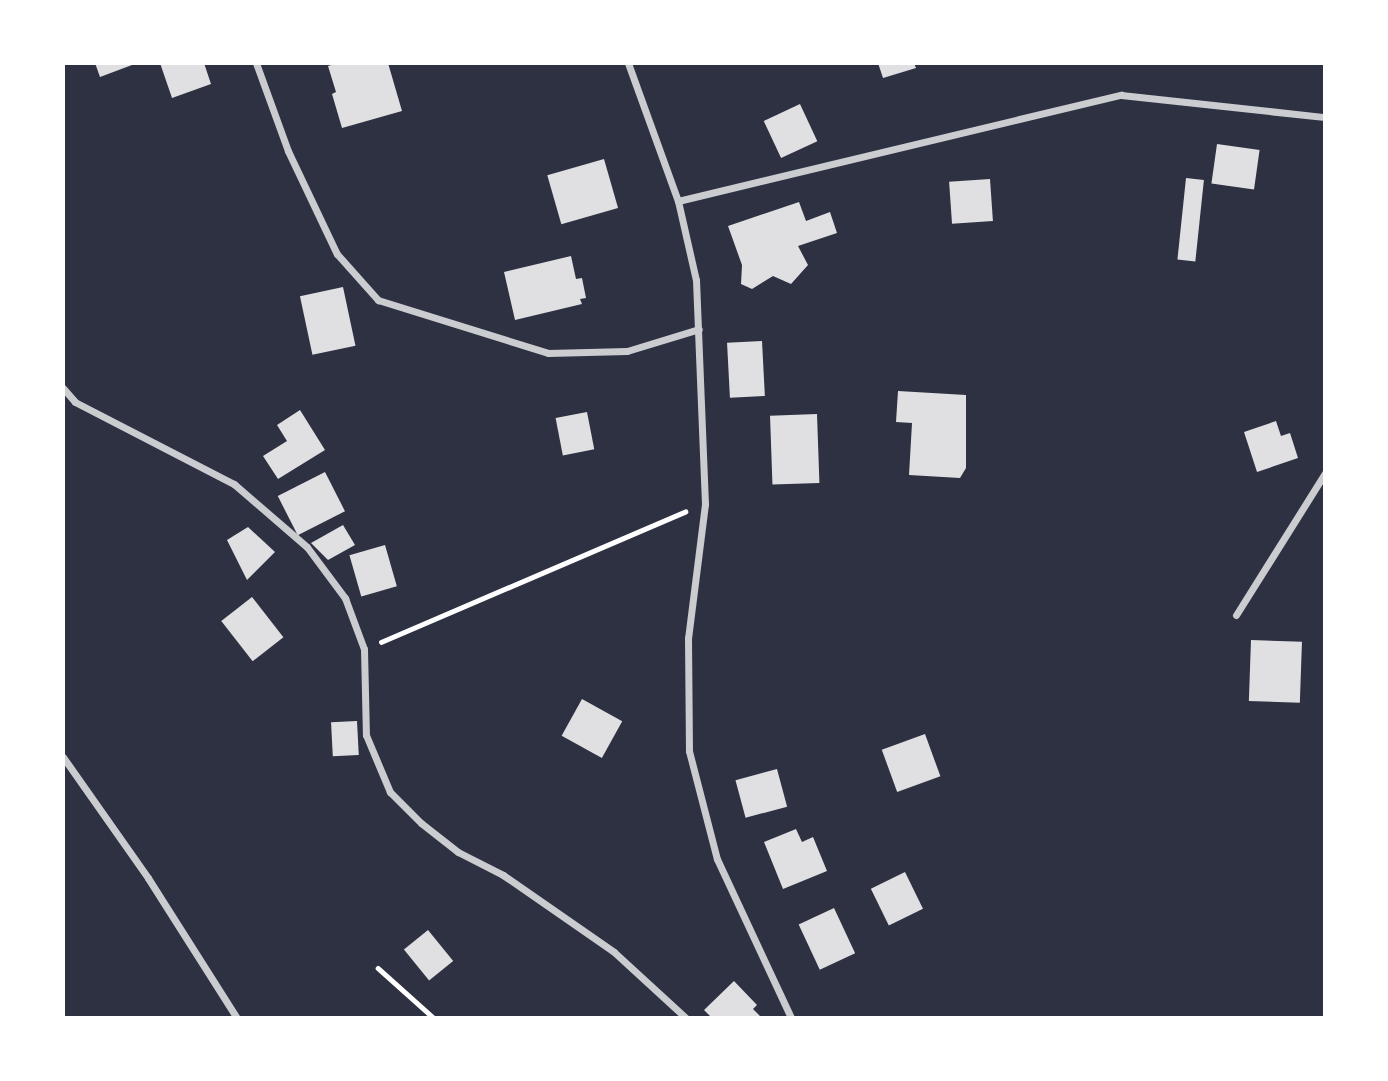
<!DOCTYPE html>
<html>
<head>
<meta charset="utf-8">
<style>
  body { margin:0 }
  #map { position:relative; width:1388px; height:1081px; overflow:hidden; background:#2d3142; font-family:"Crimson Pro",serif }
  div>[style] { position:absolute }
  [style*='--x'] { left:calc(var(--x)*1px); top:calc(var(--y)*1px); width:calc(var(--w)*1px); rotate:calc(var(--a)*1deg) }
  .building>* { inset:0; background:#e0e0e3; transform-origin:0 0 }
  .path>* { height:4.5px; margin:-2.25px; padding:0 2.25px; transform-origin:2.25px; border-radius:2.25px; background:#fff }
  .minor>* { height:7px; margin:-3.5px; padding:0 3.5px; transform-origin:3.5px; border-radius:3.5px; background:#caccd0 }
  span { translate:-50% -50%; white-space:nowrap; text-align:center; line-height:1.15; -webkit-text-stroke:7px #fff; paint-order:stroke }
  .frame { position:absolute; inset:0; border:65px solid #fff; pointer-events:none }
</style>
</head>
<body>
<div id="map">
  <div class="building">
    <div style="clip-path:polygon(95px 63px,132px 63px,132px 65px,100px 77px)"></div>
    <div style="clip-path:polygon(160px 63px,204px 63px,211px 84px,172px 98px)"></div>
    <div style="clip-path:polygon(338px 63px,388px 63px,402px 111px,342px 128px,332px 94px,336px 92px,328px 66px)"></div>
    <div style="clip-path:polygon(878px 63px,914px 63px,916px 68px,883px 78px)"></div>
    <div style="left:800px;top:104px;width:41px;height:40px;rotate:65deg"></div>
    <div style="left:1217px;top:144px;width:43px;height:40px;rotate:8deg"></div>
    <div style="left:604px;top:159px;width:51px;height:59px;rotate:74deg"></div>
    <div style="left:1186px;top:178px;width:18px;height:82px;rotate:6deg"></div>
    <div style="left:990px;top:179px;width:42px;height:41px;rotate:86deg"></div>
    <div style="clip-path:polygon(799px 202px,806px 221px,830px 212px,837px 233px,798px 246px,808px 265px,791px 284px,773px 276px,752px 289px,741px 284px,742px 265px,728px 226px)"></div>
    <div style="clip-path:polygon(571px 256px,576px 279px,582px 278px,586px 298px,580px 299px,582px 304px,515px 320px,504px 272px)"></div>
    <div style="left:343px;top:287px;width:60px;height:44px;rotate:78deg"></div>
    <div style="left:762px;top:341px;width:55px;height:35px;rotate:87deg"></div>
    <div style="clip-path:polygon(898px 391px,966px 395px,966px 468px,960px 478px,909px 475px,912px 423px,896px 422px)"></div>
    <div style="clip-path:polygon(300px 410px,325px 450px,278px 479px,263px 456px,287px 441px,277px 425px)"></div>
    <div style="left:587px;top:412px;width:38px;height:32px;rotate:79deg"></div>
    <div style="left:817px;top:414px;width:69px;height:47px;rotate:88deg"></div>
    <div style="clip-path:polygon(1276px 421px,1281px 436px,1290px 433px,1298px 458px,1257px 472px,1244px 432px)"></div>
    <div style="left:325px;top:472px;width:44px;height:53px;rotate:63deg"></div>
    <div style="clip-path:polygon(343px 525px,355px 545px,328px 560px,311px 543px)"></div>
    <div style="clip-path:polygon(248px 527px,275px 552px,247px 580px,227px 540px)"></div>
    <div style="left:385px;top:545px;width:43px;height:37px;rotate:74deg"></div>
    <div style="left:252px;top:597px;width:51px;height:39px;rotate:52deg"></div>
    <div style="left:1251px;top:640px;width:51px;height:61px;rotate:2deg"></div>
    <div style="left:582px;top:699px;width:46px;height:42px;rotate:29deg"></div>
    <div style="left:357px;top:721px;width:34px;height:26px;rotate:87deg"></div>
    <div style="left:925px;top:734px;width:45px;height:46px;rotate:70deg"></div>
    <div style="left:777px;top:769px;width:39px;height:43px;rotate:75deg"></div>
    <div style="clip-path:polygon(796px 829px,802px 842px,813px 837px,827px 871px,783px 889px,764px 842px)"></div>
    <div style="left:905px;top:872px;width:41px;height:38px;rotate:64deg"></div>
    <div style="left:834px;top:908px;width:50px;height:39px;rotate:65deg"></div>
    <div style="left:428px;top:930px;width:40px;height:31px;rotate:51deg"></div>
    <div style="clip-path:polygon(734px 981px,757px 1005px,753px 1009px,762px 1018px,712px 1018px,704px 1010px)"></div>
  </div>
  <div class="path">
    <div style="--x:381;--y:642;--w:331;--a:-23.2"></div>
    <div style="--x:378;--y:968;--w:75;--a:41.8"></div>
  </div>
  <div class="minor">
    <div style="--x:256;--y:63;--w:94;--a:70"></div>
    <div style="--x:288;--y:151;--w:114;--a:64.6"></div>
    <div style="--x:337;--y:254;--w:62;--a:48.3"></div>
    <div style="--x:378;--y:300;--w:178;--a:17.3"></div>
    <div style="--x:548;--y:353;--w:79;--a:-1.5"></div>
    <div style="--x:627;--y:351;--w:75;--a:-17"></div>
    <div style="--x:628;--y:63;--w:147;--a:70.1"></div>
    <div style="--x:678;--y:201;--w:81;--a:77.2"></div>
    <div style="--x:696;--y:280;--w:224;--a:87.7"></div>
    <div style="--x:705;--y:504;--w:135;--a:97.2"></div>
    <div style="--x:688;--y:638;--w:113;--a:89.5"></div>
    <div style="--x:689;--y:751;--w:112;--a:75.5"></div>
    <div style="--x:717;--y:859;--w:175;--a:65"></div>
    <div style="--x:678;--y:201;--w:456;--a:-13.5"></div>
    <div style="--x:1121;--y:95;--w:205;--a:6.2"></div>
    <div style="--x:63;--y:388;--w:18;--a:49"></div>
    <div style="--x:75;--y:402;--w:179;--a:27.3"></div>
    <div style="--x:234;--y:484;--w:96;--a:40.8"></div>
    <div style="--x:307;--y:547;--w:64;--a:53.3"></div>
    <div style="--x:345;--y:598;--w:54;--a:69.6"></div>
    <div style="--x:364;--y:649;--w:86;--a:88.7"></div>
    <div style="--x:366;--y:735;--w:62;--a:67.2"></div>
    <div style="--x:390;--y:792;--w:44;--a:45"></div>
    <div style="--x:421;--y:823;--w:47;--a:38.1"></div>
    <div style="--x:458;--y:852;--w:51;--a:27.1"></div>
    <div style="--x:503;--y:875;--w:135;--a:34.7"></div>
    <div style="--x:614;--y:952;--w:98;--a:42.5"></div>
    <div style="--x:1236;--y:615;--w:168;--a:-57.9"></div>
    <div style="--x:63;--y:757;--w:148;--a:54.9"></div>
    <div style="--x:148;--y:878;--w:166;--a:57.6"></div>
  </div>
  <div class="frame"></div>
</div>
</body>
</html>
